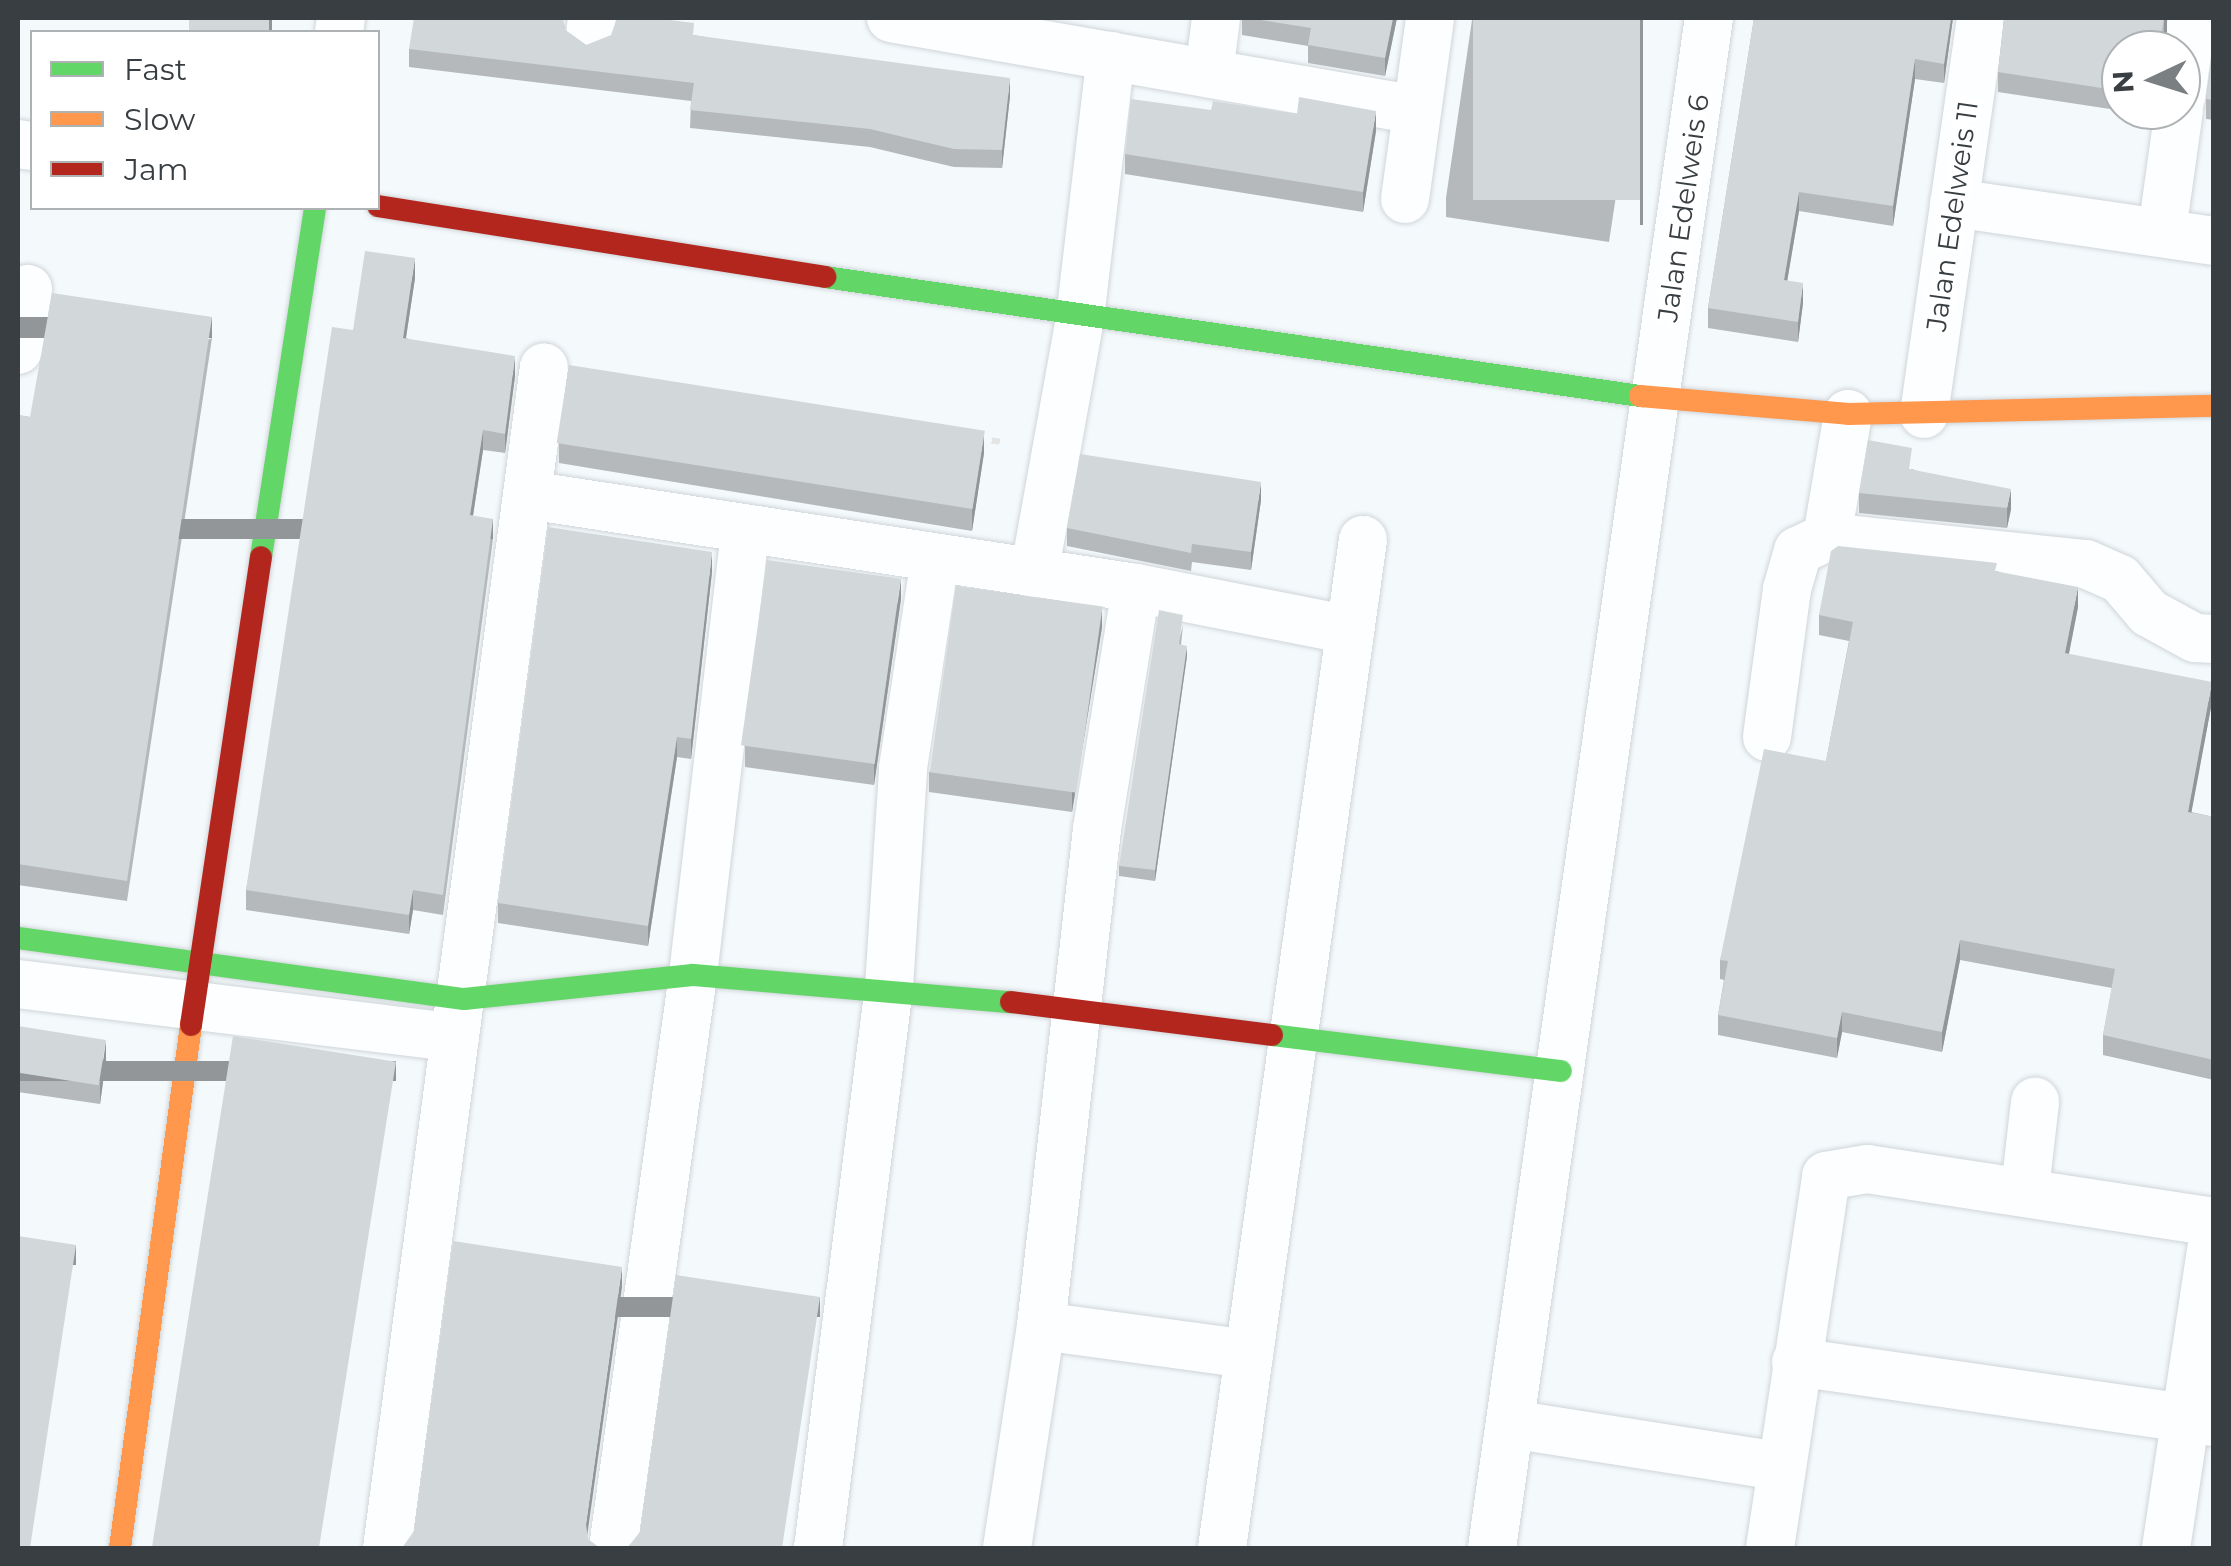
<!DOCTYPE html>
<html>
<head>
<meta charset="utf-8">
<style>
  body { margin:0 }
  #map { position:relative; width:2231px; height:1566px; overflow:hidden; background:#f4f9fc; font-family:Montserrat,sans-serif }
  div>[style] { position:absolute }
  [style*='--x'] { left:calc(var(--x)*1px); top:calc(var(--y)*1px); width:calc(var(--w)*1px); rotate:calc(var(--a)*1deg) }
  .path>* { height:6px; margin-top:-3px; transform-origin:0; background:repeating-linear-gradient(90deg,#e3e5e5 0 8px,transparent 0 16px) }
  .roads { filter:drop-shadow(0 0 2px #cfd5d8) drop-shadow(0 0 2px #cfd5d8) }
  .street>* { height:48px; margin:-24px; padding:0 24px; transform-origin:24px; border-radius:24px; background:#fdfeff }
  .fast>* { height:22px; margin:-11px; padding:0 11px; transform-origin:11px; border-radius:11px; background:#63d668 }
  .slow>* { height:22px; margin:-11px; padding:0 11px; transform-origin:11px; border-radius:11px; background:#ff974d }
  .jam>* { height:22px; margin:-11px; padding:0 11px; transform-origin:11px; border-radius:11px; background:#b3261e }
  .wall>* { inset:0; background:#b5b9bb }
  .shaded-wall>* { inset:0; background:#939698; transform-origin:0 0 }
  .building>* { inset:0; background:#d2d7d9; transform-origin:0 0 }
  span { translate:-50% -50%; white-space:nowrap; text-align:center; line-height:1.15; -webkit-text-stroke:10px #fff; paint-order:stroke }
  .street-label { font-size:28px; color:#383e41 }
  .frame { position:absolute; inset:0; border:20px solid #383e41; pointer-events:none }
  .legend { position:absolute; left:30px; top:30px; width:350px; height:180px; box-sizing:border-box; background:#fff; border:2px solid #afb2b3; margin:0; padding:12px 18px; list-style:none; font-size:30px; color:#383e41 }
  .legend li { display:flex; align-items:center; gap:20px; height:50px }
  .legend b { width:50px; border:2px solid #afb2b3 }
  .north { position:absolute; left:2101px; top:30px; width:100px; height:100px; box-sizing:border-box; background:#fff; border:2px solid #afb2b3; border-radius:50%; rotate:266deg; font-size:28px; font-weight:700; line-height:40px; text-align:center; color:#383e41 }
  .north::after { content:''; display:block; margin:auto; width:35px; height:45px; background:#7a7f82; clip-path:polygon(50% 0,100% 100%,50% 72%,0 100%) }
</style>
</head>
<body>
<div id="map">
  <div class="path">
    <div style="--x:976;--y:438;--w:32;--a:9"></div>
  </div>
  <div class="roads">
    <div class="street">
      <div style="--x:891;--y:18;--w:534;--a:9.92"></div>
      <div style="--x:339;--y:32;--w:14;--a:-82"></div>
      <div style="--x:590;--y:36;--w:18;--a:-84"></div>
      <div style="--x:1209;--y:73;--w:55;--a:-82.7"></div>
      <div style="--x:2181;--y:98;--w:81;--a:-82.2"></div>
      <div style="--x:18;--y:144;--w:14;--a:8"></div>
      <div style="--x:1405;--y:199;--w:183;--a:-82.1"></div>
      <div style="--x:1954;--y:203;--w:263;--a:8.3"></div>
      <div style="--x:2162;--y:231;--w:122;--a:-82"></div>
      <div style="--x:18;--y:350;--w:62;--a:-80.7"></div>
      <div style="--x:1924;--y:414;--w:400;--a:-81.8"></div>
      <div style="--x:528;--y:495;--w:615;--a:8.7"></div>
      <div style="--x:1136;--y:588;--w:218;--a:11.1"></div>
      <div style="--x:1827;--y:537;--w:260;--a:6"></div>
      <div style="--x:2086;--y:564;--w:37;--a:24"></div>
      <div style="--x:2120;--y:579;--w:45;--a:49.5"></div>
      <div style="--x:2149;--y:613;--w:52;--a:28.5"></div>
      <div style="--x:2195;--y:638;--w:19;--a:3"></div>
      <div style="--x:1034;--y:574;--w:260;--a:-79.8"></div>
      <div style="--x:1080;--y:318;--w:264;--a:-83.3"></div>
      <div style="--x:1767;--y:737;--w:149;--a:-82.3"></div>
      <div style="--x:1787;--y:589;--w:40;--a:-74"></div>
      <div style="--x:1798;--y:551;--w:32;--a:-26"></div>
      <div style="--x:1827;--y:537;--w:125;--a:-80.3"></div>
      <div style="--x:18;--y:984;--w:440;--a:7"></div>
      <div style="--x:2025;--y:1189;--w:88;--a:-83.4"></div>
      <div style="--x:1041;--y:1326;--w:210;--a:7.7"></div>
      <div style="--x:1796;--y:1362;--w:422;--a:8.2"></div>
      <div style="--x:1510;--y:1424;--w:272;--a:8.9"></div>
      <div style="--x:387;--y:1548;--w:1191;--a:-82.43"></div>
      <div style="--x:613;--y:1548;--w:579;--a:-82.05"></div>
      <div style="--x:693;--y:975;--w:449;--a:-83.3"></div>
      <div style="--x:818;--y:1548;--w:565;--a:-82.79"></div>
      <div style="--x:889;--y:987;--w:219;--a:-86.3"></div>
      <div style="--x:903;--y:768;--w:212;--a:-81.3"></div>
      <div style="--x:1007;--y:1548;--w:225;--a:-81.3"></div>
      <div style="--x:1041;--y:1326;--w:500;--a:-83.57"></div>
      <div style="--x:1097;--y:829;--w:244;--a:-80.8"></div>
      <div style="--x:1222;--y:1548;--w:1018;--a:-82.04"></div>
      <div style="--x:1492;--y:1548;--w:1545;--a:-81.93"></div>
      <div style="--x:1770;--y:1548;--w:376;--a:-81.4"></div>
      <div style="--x:1826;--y:1176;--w:42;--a:-9.7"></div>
      <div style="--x:1867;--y:1169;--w:351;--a:8.7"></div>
      <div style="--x:2166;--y:1548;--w:320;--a:-81.4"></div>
    </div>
    <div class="fast">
      <div style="--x:825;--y:277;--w:824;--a:8.31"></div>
      <div style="--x:261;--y:557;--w:353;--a:-81.2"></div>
      <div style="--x:18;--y:938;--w:450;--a:7.8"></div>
      <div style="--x:464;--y:999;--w:230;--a:-6"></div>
      <div style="--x:693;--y:975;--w:319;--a:4.9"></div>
      <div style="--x:1272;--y:1035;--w:291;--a:7.1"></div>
    </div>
    <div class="slow">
      <div style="--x:1640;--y:396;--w:209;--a:4.9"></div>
      <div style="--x:1848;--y:414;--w:366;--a:-1.3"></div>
      <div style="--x:120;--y:1548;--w:528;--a:-82.27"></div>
    </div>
    <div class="jam">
      <div style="--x:378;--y:206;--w:453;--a:9"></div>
      <div style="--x:1011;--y:1002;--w:263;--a:7.2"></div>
      <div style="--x:191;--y:1025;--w:473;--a:-81.5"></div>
    </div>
  </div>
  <div class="wall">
    <div style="clip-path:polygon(1242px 18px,1397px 18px,1385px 76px,1308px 63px,1308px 46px,1242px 35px)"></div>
    <div style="clip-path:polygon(1457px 18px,1643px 18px,1609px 242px,1446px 217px,1446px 198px,1472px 20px)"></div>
    <div style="clip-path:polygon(1754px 18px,1953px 18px,1944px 83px,1915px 79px,1893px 226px,1799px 211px,1787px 281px,1803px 303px,1798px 342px,1708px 328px,1708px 308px)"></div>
    <div style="clip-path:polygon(2004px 18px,2167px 18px,2162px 50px,2121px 50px,2121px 110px,2146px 110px,2143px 114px,1998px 92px,1998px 72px)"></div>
    <div style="clip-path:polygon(564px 23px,565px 30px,586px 45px,694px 35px,1010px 96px,1002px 168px,954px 167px,870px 147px,690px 128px,691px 101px,409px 67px,409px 49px)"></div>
    <div style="clip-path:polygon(2214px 43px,2214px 120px,2206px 119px,2206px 99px)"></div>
    <div style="clip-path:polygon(1211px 110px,1297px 114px,1376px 131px,1363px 212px,1125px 174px,1125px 154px)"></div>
    <div style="clip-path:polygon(415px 278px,406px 338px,515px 376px,505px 453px,483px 450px,473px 516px,493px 539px,443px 915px,413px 910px,409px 934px,246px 910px,246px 890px,353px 330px)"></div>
    <div style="clip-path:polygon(212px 338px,127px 901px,18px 885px,18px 415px,30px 417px)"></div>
    <div style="clip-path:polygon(559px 443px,984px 453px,972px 531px,559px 463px)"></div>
    <div style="clip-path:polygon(1912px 469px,2011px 509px,2007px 528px,1859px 513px,1859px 493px)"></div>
    <div style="clip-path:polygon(1261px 500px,1251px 570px,1192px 562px,1191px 571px,1067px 546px,1067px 528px)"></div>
    <div style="clip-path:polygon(1997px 571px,2078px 607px,2069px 654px,2212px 702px,2191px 812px,2214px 817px,2214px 1080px,2103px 1055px,2103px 1035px,2112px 988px,1960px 960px,1942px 1052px,1842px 1032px,1837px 1058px,1718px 1035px,1718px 1015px,1724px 980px,1720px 979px,1720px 960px,1826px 761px,1849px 641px,1819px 635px,1819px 615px)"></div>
    <div style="clip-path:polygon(712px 572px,691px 759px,677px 757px,648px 946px,498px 923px,498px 903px)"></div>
    <div style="clip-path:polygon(901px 599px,874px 785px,745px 767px,745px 746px)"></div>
    <div style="clip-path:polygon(1183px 625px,1181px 645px,1187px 656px,1155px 881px,1119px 876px,1119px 866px)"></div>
    <div style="clip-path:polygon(1102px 627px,1072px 812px,929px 792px,929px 772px)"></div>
    <div style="clip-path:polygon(18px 1026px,106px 1060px,100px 1104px,18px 1092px)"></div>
  </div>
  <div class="shaded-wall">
    <div style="left:269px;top:18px;width:3px;height:14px"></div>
    <div style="clip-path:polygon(1393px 18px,1397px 18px,1385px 76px,1385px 58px)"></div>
    <div style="left:1640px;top:18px;width:3px;height:207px"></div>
    <div style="clip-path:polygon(1951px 18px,1953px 18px,1944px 83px,1944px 64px)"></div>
    <div style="left:2164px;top:18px;width:3px;height:32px"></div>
    <div style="clip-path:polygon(1915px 59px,1915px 79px,1893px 226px,1893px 206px)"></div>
    <div style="clip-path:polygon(1010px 78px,1010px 96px,1002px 168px,1002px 150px)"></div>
    <div style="clip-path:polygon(1376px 111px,1376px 131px,1363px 212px,1363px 192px)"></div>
    <div style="clip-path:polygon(1799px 192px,1799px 211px,1784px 300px,1784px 280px)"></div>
    <div style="clip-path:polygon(415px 258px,415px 278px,403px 357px,403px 338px)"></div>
    <div style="clip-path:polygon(1803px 283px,1803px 303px,1798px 342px,1798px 322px)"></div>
    <div style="left:212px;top:317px;width:21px;height:570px;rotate:90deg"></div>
    <div style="clip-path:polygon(515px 356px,515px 376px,505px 453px,505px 434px)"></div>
    <div style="clip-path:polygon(483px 430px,483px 450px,470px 535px,470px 515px)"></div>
    <div style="clip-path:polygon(984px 433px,984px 453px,972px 531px,972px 511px)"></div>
    <div style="clip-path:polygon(1261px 482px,1261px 500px,1251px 570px,1251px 552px)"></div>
    <div style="clip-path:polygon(2011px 489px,2011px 509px,2007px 528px,2007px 508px)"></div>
    <div style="left:493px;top:519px;width:20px;height:379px;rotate:90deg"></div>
    <div style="clip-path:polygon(712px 552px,712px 572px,691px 759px,691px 739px)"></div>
    <div style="clip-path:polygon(901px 579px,901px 599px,874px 785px,874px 765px)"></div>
    <div style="clip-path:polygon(2078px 587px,2078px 607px,2065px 673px,2065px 653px)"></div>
    <div style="clip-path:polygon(1102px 607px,1102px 627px,1072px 812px,1072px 792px)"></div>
    <div style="clip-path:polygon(1187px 646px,1187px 656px,1155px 881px,1155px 870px)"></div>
    <div style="clip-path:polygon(2212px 682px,2212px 702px,2188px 831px,2188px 812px)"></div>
    <div style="clip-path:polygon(677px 737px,677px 757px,648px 946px,648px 926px)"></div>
    <div style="clip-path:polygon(413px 890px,413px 910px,409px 934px,409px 915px)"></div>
    <div style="clip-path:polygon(1960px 940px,1960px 960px,1942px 1052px,1942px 1032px)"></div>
    <div style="clip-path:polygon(1842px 1012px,1842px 1032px,1837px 1058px,1837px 1038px)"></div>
    <div style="clip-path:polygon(106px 1040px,106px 1060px,100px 1104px,100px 1084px)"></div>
    <div style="left:396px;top:1061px;width:20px;height:493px;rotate:90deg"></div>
    <div style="left:76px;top:1245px;width:20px;height:306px;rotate:90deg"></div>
    <div style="clip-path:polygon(622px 1267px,622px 1287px,586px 1544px,586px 1524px)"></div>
    <div style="left:820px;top:1297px;width:20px;height:254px;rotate:90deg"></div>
  </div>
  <div class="building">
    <div style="left:189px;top:18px;width:80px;height:14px"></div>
    <div style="clip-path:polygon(414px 18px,563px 18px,565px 30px,586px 45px,611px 35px,617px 18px,654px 18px,694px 23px,693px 35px,1010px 78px,1002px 150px,954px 149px,870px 129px,690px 110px,694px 83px,409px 49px)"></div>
    <div style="clip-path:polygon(1248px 18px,1393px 18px,1385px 58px,1308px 45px,1311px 28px)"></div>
    <div style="left:1473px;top:18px;width:167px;height:182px"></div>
    <div style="clip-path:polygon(1754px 18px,1951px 18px,1944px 64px,1915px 59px,1893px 206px,1799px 192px,1784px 280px,1803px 283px,1798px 322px,1708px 308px)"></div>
    <div style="clip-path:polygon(2004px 18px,2164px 18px,2159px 50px,2121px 50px,2121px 91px,1998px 72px)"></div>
    <div style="clip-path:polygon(2214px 43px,2214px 100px,2206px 99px)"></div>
    <div style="clip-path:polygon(1299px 97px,1376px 111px,1363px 192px,1125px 154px,1131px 99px,1211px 110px,1213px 101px,1297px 114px)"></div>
    <div style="clip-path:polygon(365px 251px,415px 258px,403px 338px,515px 356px,505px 434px,483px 430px,470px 515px,493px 519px,443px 895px,413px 890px,409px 915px,246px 890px,332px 327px,353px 330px)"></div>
    <div style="clip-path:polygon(52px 293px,212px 317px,127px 881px,18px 864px,18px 415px,30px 417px)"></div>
    <div style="left:569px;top:365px;width:421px;height:79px;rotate:9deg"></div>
    <div style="clip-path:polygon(1868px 440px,1912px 448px,1909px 469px,2011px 489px,2007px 508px,1859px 493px)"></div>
    <div style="clip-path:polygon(1080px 454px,1261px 482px,1251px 552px,1192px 544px,1191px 553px,1067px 528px)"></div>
    <div style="clip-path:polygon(548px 527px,712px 552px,691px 739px,677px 737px,648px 926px,498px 903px)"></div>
    <div style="clip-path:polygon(1838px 546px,1997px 563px,1995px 571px,2078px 587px,2065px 653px,2212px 682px,2188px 812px,2214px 817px,2214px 1060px,2103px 1035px,2115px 969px,1960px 940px,1942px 1032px,1842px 1012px,1837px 1038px,1718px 1015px,1728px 961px,1720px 960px,1764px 749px,1826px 761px,1853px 622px,1819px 615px,1831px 551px)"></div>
    <div style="left:767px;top:560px;width:135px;height:187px;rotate:8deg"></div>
    <div style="left:956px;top:586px;width:148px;height:188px;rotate:8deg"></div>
    <div style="clip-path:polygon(1159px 610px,1183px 615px,1179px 644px,1187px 646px,1155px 870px,1119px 866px)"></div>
    <div style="left:18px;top:1026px;width:89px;height:46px;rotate:9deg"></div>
    <div style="left:233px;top:1036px;width:165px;height:518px;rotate:9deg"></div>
    <div style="clip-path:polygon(18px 1236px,76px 1245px,30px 1548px,18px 1548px)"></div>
    <div style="clip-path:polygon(453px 1241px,622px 1267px,586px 1524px,588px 1539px,600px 1548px,402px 1548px,414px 1531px)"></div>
    <div style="clip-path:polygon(676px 1275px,820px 1297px,782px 1548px,627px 1548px,640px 1532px)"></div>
  </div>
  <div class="street-label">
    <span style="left:1683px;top:208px;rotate:-82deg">Jalan Edelweis 6</span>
    <span style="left:1952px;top:216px;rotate:-82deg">Jalan Edelweis 11</span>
  </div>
  <div class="frame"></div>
  <ul class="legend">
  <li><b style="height:12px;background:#63d668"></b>Fast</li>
  <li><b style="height:12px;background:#ff974d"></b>Slow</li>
  <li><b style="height:12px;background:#b3261e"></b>Jam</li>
  </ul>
  <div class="north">N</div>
</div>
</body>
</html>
